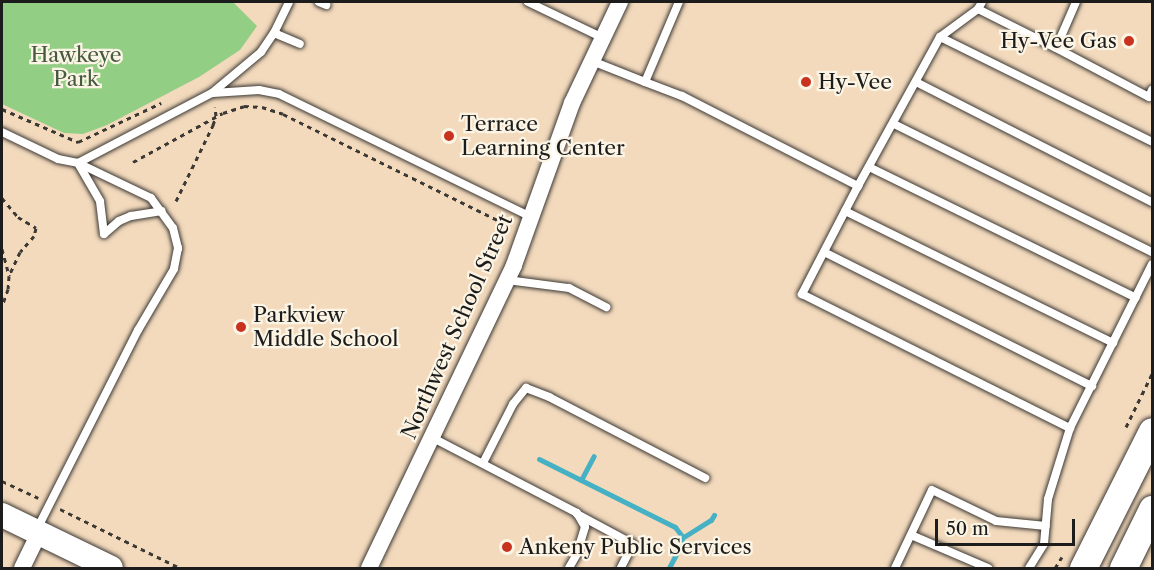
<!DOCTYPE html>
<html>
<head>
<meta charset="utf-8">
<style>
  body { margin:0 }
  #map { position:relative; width:1154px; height:570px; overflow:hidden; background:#f3dabd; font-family:"Libre Caslon Text",serif }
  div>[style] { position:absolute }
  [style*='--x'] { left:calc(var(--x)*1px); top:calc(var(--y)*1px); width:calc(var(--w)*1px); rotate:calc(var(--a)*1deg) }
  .green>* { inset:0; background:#92ce83 }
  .stream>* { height:5px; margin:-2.5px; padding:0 2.5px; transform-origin:2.5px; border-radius:2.5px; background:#46b0c5 }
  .path>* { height:3px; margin-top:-1.5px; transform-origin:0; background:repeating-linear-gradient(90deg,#3c3834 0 4.5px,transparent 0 9px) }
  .roads { filter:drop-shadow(0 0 2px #3c3834) drop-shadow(0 0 2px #3c3834) }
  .lane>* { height:8px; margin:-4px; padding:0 4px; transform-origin:4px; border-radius:4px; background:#fff }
  .street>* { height:16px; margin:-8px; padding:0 8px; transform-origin:8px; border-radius:8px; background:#fff }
  .secondary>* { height:24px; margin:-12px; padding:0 12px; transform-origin:12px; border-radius:12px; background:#fff }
  .primary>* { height:27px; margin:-13.5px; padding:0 13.5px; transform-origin:13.5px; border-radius:13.5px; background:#fff }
  .dots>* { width:16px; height:16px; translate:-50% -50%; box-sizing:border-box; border:3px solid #fcf5e5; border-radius:50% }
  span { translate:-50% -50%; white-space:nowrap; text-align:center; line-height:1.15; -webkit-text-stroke:4.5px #fcf5e5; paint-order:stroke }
  .poi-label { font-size:21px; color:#1c1c1c }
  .right { translate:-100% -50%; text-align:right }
  .left { translate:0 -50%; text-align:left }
  .park-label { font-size:21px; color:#455a40 }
  .street-label { font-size:21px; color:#1c1c1c }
  .frame { position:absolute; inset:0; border:3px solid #1c1c1c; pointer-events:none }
  .scale { position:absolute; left:935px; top:519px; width:140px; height:27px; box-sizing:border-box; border:3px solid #1c1c1c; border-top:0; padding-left:8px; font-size:18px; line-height:21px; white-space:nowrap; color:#1c1c1c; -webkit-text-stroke:4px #fcf5e5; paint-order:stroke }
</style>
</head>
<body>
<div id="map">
  <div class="green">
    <div style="clip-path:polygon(2px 2px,233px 2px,257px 26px,240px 50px,199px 77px,107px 125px,83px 134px,64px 133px,2px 104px)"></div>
  </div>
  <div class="stream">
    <div style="--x:539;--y:459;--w:152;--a:26.6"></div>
    <div style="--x:675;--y:527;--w:11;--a:52"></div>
    <div style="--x:682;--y:536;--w:9;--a:96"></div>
    <div style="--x:681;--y:545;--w:26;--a:118"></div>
    <div style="--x:581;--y:480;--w:27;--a:-62"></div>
    <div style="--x:682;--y:538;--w:34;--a:-32"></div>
    <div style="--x:711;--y:520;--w:6;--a:-59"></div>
  </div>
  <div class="path">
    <div style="--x:2;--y:109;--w:83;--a:23.5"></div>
    <div style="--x:78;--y:142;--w:92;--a:-25.2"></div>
    <div style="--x:133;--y:162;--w:102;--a:-28.6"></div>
    <div style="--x:223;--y:113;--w:22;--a:-18"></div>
    <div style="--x:244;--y:106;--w:18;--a:3"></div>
    <div style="--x:262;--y:107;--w:22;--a:18"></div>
    <div style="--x:283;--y:114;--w:249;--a:26.3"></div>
    <div style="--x:2;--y:198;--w:25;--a:50"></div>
    <div style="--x:18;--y:217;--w:21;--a:31"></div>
    <div style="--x:36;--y:228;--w:8;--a:104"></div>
    <div style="--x:34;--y:236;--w:21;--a:131"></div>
    <div style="--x:20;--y:252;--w:26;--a:115"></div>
    <div style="--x:176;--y:201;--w:85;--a:-64"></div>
    <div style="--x:213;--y:125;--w:9;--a:-72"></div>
    <div style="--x:216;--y:116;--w:9;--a:-96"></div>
    <div style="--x:2;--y:249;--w:28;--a:75"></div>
    <div style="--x:9;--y:276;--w:13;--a:94"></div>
    <div style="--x:8;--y:289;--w:18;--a:109"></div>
    <div style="--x:1126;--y:427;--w:59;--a:-63.9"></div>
    <div style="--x:2;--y:481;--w:40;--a:25"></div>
    <div style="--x:60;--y:509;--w:134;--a:26.2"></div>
    <div style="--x:1055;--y:568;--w:13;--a:-58"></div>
  </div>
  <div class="roads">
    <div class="lane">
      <div style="--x:319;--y:2;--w:8;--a:23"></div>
      <div style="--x:528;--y:2;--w:83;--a:25.6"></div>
      <div style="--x:1076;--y:2;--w:50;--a:113.5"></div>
      <div style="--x:1056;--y:48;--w:105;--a:27.8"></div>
      <div style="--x:1149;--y:97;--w:8;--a:-67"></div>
      <div style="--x:978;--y:9;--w:87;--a:26.6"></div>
      <div style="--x:274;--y:33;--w:28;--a:23"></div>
      <div style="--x:940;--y:37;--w:237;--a:26.3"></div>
      <div style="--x:592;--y:61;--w:57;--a:21.6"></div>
      <div style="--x:645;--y:82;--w:87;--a:-67"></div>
      <div style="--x:645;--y:82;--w:40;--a:21"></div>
      <div style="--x:682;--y:96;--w:198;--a:27.1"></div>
      <div style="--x:858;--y:186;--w:122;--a:117.4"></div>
      <div style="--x:802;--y:294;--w:300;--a:26.6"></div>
      <div style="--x:916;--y:82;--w:265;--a:27"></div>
      <div style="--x:213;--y:93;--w:46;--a:-3.7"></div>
      <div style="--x:259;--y:90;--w:20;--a:11"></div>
      <div style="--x:279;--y:94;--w:280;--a:26"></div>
      <div style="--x:894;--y:124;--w:288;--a:26.4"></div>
      <div style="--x:2;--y:132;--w:62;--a:25.7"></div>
      <div style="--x:58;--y:159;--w:20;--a:11"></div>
      <div style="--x:78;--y:163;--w:81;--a:25.6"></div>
      <div style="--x:151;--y:198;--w:37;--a:54"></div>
      <div style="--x:173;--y:228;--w:21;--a:76"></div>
      <div style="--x:178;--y:248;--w:21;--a:101"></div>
      <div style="--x:174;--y:269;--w:71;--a:120.5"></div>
      <div style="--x:138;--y:330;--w:225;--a:116.9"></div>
      <div style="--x:869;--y:167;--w:297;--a:26.1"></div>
      <div style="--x:858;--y:186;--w:170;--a:-61.2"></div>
      <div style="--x:940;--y:37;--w:47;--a:-36.4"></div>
      <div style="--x:978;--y:9;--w:8;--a:-60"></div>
      <div style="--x:845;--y:211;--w:299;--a:26.2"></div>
      <div style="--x:104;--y:234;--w:33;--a:-97"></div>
      <div style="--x:100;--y:201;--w:44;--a:-120.1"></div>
      <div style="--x:78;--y:163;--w:151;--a:-27.6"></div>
      <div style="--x:212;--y:93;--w:64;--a:-39.9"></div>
      <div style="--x:261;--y:52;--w:23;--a:-56"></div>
      <div style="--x:274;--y:33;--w:34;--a:-64"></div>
      <div style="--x:104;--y:234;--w:20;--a:-41"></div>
      <div style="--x:119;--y:221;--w:13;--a:-23"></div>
      <div style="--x:131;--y:216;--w:31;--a:-9"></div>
      <div style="--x:824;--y:252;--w:300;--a:26.6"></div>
      <div style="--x:507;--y:280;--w:63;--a:7.4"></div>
      <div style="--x:569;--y:288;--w:42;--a:27.2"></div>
      <div style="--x:433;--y:438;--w:162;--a:27.5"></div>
      <div style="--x:577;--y:513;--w:16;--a:60"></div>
      <div style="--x:585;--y:527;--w:28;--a:107"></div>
      <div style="--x:577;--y:554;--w:16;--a:120"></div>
      <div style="--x:483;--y:463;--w:66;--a:-63"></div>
      <div style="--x:513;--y:404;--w:21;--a:-51"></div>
      <div style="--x:526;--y:388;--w:25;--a:21"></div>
      <div style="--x:549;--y:397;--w:176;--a:27.4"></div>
      <div style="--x:577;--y:514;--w:64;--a:28.2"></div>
      <div style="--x:633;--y:544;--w:27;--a:117"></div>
      <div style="--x:911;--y:535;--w:84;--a:23.2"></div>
      <div style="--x:895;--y:568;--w:86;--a:-64.6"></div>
      <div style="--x:932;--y:490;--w:71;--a:25.8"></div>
      <div style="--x:996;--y:521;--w:50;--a:5.7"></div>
      <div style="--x:1029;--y:568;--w:28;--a:-58"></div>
      <div style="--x:1044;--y:544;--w:45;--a:-84.9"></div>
      <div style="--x:1048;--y:499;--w:74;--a:-72.8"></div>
      <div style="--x:1070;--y:428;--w:183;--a:-63.4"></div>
    </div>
    <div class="street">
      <div style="--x:22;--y:568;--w:39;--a:-64"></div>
      <div style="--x:369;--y:568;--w:336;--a:-64.4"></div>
      <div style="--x:514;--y:265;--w:172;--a:-70.3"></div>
      <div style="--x:572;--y:103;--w:112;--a:-64.6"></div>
    </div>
    <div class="secondary">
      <div style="--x:2;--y:515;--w:121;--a:25.9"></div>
    </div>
    <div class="primary">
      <div style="--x:1083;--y:568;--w:153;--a:-63.3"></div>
      <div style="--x:1123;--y:568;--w:66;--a:-63.8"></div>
    </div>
  </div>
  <div class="dots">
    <div style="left:1129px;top:41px;background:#c8321e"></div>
    <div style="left:806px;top:82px;background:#c8321e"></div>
    <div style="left:449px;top:136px;background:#c8321e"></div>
    <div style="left:241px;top:327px;background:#c8321e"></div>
    <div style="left:507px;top:547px;background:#c8321e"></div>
  </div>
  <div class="poi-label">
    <span class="right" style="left:1117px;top:41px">Hy-Vee Gas</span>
    <span class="left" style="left:818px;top:82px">Hy-Vee</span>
    <span class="left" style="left:461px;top:136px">Terrace<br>Learning Center</span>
    <span class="left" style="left:253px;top:327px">Parkview<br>Middle School</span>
    <span class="left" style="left:519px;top:547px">Ankeny Public Services</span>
  </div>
  <div class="park-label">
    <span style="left:76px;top:67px">Hawkeye<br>Park</span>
  </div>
  <div class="street-label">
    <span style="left:457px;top:327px;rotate:-66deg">Northwest School Street</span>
  </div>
  <div class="frame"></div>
  <div class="scale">50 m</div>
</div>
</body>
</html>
